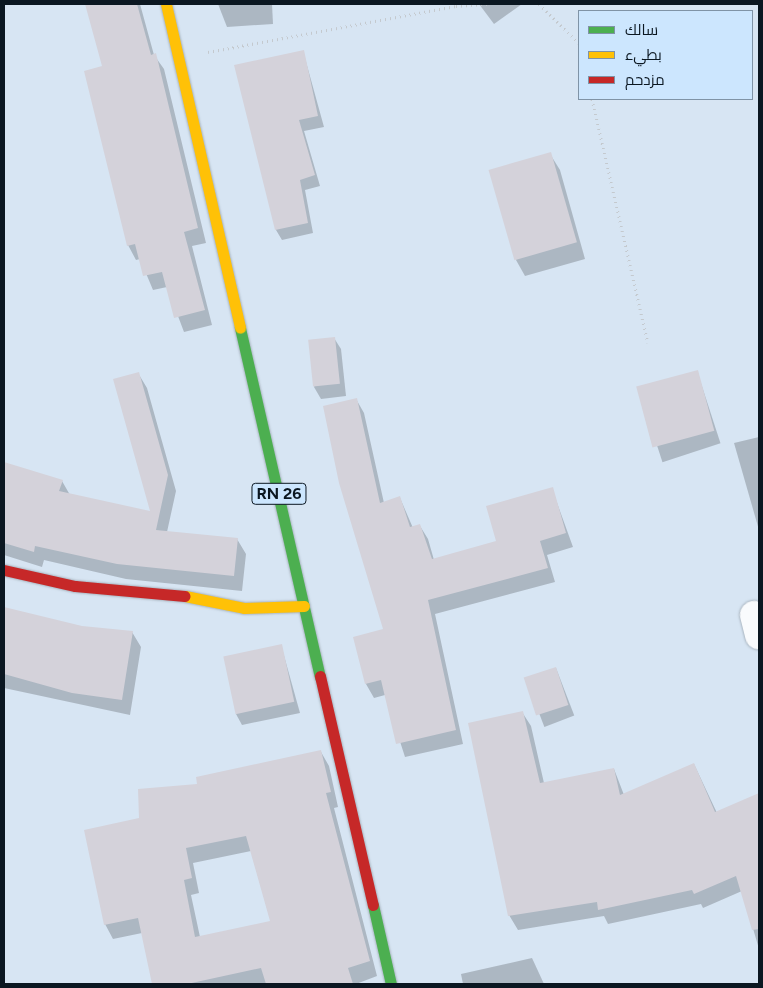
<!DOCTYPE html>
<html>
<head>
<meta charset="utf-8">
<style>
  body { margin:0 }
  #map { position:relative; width:763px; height:988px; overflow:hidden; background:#d7e5f3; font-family:Figtree,Cairo,sans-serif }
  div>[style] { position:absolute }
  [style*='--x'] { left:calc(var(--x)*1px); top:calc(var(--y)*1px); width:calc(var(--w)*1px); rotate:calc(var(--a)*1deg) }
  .shadow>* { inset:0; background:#0003; transform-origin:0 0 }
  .building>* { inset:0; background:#d4d2da; transform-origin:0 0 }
  .path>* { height:3px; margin-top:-1.5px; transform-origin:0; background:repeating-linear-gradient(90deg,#c4c9ce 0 1px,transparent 0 5px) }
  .roads { filter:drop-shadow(0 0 1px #a8b4bf) drop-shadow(0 0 1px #a8b4bf) }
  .street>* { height:28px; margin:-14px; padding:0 14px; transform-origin:14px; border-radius:14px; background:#f9fbfd }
  .fast>* { height:11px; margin:-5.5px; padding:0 5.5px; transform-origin:5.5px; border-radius:5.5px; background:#4caf50 }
  .slow>* { height:11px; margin:-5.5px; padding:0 5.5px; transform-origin:5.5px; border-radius:5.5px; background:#ffc107 }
  .jam>* { height:11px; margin:-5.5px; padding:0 5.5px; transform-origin:5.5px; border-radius:5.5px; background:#c62828 }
  span { translate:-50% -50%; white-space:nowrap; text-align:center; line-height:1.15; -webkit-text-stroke:4.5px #cce6fe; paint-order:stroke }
  .shield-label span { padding:1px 4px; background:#cce6fe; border:1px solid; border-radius:4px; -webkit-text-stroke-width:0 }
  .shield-label { font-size:16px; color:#0b1721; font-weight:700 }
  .frame { position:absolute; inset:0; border:5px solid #0b1721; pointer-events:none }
  .legend { position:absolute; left:578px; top:10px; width:175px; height:90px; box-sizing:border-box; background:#cce6fe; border:1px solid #7f93a6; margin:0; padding:6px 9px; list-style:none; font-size:15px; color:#0b1721 }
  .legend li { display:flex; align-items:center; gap:10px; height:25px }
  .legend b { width:25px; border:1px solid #7f93a6 }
</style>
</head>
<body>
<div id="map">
  <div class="shadow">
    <div style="clip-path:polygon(86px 4px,140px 4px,154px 55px,164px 69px,206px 243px,192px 246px,212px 325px,184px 332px,167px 287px,153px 290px,140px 259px,136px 260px,128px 245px,104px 67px)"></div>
    <div style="clip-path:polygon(218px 4px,272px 4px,273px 24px,227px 27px)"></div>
    <div style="clip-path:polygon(479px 4px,522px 4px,494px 24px)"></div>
    <div style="clip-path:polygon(303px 51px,324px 127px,304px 131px,320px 186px,305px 190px,313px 233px,282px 240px,276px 230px)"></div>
    <div style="clip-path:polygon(550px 154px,560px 170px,585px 259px,525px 276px,516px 260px)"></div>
    <div style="clip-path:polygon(334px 338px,341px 349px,346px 396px,321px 399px,314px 387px)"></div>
    <div style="left:697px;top:371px;width:76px;height:61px;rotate:72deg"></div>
    <div style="clip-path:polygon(138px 373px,147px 388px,176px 491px,167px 532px,237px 539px,246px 554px,242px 591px,126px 579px,44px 560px,42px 567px,4px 555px,5px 464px,62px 481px,70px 495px,152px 513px)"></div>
    <div style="clip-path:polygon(356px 399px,364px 413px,384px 503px,400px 498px,413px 528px,420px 526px,428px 539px,434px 560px,498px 542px,552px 489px,573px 547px,547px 555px,555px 582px,435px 614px,463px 744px,405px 757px,385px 695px,374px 698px,366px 684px,385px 630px)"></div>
    <div style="clip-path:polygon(759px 437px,759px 530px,734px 443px)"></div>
    <div style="clip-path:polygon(4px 608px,82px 627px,132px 632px,141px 647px,130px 715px,4px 688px)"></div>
    <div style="clip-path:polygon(281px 645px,300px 713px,242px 725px,236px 714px)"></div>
    <div style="left:556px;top:668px;width:51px;height:32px;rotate:69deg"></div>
    <div style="clip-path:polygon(522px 712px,531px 726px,544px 783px,614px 769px,624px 795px,694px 764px,717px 813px,759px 794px,759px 949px,742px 891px,703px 908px,701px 904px,608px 924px,604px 916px,518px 930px,509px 915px)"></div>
    <div style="clip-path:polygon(evenodd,321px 752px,329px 766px,338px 807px,334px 808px,377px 976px,356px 984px,153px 984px,142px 933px,113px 939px,105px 924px,141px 819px,199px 785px,321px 752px,251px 851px,271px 922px,200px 937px,191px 895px,199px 893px,193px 863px,251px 851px)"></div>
    <div style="clip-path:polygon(532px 958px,544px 984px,463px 984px,461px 974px)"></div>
  </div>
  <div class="building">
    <div style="clip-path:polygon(85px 4px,137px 4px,151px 55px,156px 53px,198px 228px,184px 232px,205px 310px,174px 318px,162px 272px,143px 276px,135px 244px,127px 246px,84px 71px,102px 66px)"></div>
    <div style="clip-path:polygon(304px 50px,318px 116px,299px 120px,315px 175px,300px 180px,308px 223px,275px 230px,234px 65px)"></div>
    <div style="left:551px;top:152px;width:94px;height:65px;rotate:74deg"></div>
    <div style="left:335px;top:337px;width:47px;height:27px;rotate:84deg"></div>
    <div style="left:698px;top:370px;width:63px;height:64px;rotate:75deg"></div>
    <div style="clip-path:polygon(139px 372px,168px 475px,156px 530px,238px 538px,234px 576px,117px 564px,35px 546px,34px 552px,4px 543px,4px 462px,63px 480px,59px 491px,150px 511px,113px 379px)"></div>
    <div style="clip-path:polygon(357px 398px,380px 503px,400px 496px,410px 527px,420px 524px,432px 559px,496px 541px,486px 506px,553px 487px,566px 533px,540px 541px,548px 568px,428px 600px,456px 730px,396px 744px,381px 680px,365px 684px,353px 637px,383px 629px,339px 483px,323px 406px)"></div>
    <div style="clip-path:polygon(4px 607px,82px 626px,133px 631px,122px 700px,72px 693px,4px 674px)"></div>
    <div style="left:282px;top:644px;width:59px;height:60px;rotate:78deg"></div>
    <div style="left:556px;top:667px;width:40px;height:34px;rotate:72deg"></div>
    <div style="clip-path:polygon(523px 711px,540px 783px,614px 768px,620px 795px,694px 763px,715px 812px,759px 793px,759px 929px,752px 930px,736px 876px,694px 894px,692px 890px,598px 910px,597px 902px,508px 916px,468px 723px)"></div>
    <div style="clip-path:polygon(evenodd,321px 750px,331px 792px,326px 793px,370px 961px,348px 968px,353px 984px,266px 984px,261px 968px,187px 984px,152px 984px,138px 918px,104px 925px,84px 830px,139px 818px,138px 789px,197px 784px,196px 777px,321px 750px,246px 836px,270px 921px,195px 937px,184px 880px,192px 878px,186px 848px,246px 836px)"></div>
  </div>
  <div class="path">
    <div style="--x:539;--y:4;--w:56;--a:44.3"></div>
    <div style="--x:208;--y:52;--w:252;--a:-10.5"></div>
    <div style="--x:456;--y:6;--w:32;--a:-4"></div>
    <div style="--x:592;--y:99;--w:250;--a:77.1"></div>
  </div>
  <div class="roads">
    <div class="street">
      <div style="--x:754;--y:615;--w:21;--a:76"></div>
    </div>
    <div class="fast">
      <div style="--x:240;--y:328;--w:357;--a:77.1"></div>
      <div style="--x:373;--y:905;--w:81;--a:77.2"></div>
    </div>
    <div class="slow">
      <div style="--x:166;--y:4;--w:332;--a:77.1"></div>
      <div style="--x:185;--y:596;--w:60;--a:11.5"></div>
      <div style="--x:244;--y:608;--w:60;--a:-1.9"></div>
    </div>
    <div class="jam">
      <div style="--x:4;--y:570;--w:73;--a:12.7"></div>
      <div style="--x:75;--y:586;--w:110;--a:5.2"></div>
      <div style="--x:320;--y:676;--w:235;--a:77"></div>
    </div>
  </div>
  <div class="shield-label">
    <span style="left:279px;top:494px">RN 26</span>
  </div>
  <div class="frame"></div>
  <ul class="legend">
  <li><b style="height:6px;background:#4caf50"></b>سالك</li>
  <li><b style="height:6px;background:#ffc107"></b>بطيء</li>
  <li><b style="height:6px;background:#c62828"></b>مزدحم</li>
  </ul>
</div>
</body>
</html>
